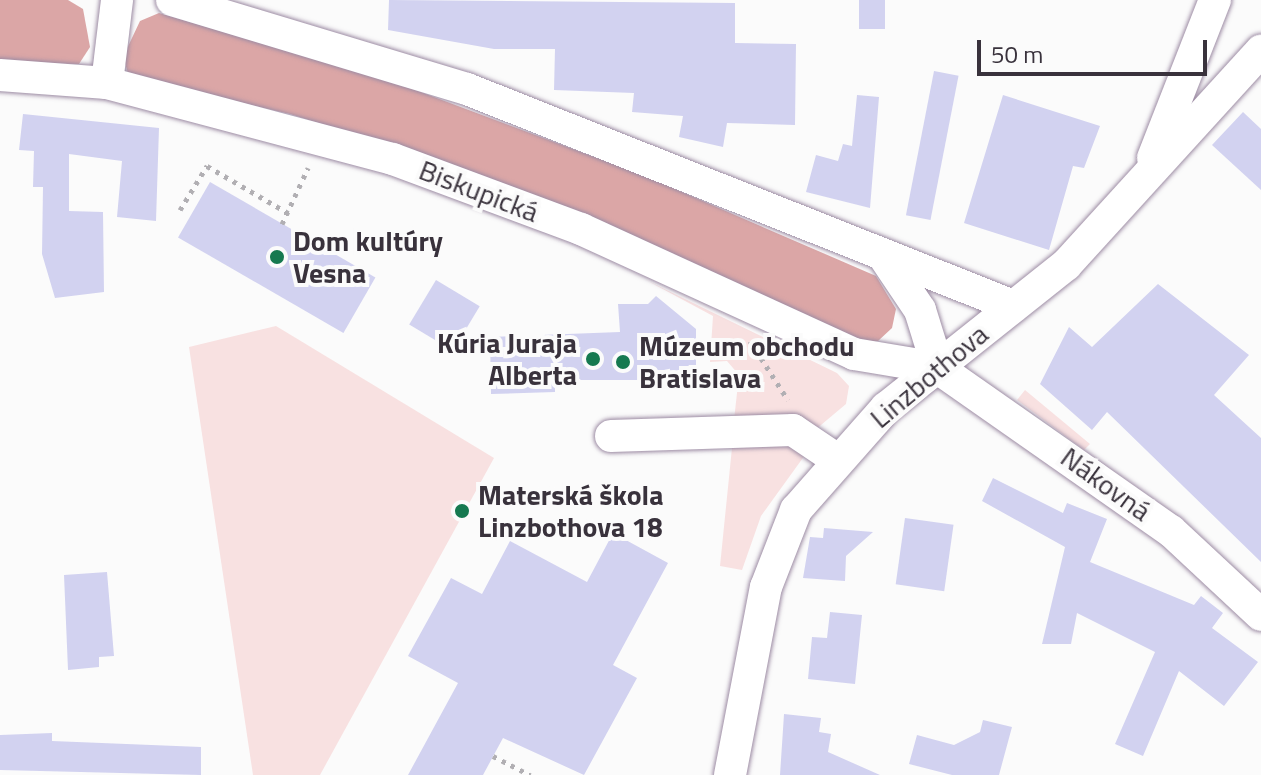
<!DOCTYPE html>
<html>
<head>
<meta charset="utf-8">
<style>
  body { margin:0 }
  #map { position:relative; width:1261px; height:775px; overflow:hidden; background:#fbfbfb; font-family:"Titillium Web",sans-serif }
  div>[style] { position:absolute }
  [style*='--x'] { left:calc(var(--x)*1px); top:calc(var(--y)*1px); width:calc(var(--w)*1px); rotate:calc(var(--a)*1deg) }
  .green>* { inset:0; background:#f8e1e1 }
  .forest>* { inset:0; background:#dba6a6 }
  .building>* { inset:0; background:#d2d2f0; transform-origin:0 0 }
  .path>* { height:5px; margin-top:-2.5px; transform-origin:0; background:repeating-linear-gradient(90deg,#b1afb3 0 4px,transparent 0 10px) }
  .roads { filter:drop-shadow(0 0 2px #9d8ca4) drop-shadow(0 0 2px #9d8ca4) }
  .minor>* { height:32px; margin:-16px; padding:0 16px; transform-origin:16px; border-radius:16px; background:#fff }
  .dots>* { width:22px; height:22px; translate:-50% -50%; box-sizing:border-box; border:4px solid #fbfbfb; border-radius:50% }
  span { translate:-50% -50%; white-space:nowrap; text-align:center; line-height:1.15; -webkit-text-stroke:8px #fbfbfb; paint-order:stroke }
  .street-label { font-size:28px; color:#39323c }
  .poi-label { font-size:28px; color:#39323c; font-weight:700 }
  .left { translate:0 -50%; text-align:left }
  .right { translate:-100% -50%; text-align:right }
  .scale { position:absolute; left:977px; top:40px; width:230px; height:36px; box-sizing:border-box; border:4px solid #39323c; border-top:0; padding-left:10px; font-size:24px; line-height:28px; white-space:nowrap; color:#39323c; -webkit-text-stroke:6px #fbfbfb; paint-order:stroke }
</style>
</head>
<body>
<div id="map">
  <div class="green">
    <div style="clip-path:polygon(646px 280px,837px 373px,849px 386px,846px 404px,815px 430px,734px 420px,739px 375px,727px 361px,710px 362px,713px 316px)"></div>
    <div style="clip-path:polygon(276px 326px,494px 458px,320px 775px,253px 775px,189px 347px)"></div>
    <div style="clip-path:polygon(1025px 390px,1090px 444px,1084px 450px,1017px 400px)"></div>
    <div style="clip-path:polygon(733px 438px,783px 438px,805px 455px,761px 516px,742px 570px,720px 566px)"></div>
  </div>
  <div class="forest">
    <div style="clip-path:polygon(0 0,68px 0,83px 9px,90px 47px,79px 64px,0 63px)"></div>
    <div style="clip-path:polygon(159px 13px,394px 82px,645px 176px,876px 276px,896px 309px,892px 328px,878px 341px,863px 342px,475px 173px,290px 114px,146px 81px,128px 73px,123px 57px,140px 21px)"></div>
  </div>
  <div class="building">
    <div style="clip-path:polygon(389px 0,735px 3px,735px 43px,796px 44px,795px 125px,727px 123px,723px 147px,679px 137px,683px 116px,632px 112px,634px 93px,554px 90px,555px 49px,494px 49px,388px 30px)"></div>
    <div style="left:859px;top:0;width:26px;height:29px"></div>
    <div style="left:934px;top:71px;width:25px;height:147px;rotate:11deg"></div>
    <div style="clip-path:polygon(857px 95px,879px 97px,870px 208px,806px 192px,816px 155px,838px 161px,843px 144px,852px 146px)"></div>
    <div style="clip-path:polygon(1003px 95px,1100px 126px,1084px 168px,1073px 166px,1049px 250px,964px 223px)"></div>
    <div style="clip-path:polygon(1243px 112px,1261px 129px,1261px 190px,1212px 145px)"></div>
    <div style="clip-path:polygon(23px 114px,159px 128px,156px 221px,117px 217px,122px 161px,69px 154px,69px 211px,103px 212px,104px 292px,55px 298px,42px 254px,43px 187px,33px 187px,34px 151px,19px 150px)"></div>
    <div style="left:210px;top:182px;width:191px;height:64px;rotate:30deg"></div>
    <div style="left:436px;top:280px;width:51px;height:52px;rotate:31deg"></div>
    <div style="clip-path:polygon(1158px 284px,1249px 355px,1214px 395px,1261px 438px,1261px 562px,1107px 412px,1092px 430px,1040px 384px,1069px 327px,1092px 347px)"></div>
    <div style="clip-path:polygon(656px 296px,696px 329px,696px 388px,656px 389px,656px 380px,555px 380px,555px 392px,491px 394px,490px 337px,620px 332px,618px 304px,648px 304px)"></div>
    <div style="clip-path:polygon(993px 478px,1063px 513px,1067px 503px,1107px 519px,1090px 562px,1194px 605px,1201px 596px,1223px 613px,1212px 628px,1258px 662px,1224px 706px,1179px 671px,1143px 756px,1115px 744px,1155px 652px,1077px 613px,1071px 644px,1042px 644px,1065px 547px,982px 501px)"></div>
    <div style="left:905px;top:518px;width:49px;height:67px;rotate:8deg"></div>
    <div style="clip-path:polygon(824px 528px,873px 532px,846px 556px,845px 581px,803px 578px,810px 537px,823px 538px)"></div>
    <div style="clip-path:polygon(613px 533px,668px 563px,613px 665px,637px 678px,584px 775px,503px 738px,483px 775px,408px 775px,458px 683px,408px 656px,451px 578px,482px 594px,510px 541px,587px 582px)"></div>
    <div style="clip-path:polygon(107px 572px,114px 656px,99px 657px,99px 667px,68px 670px,64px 575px)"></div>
    <div style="clip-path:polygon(830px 612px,862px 615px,855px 684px,808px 679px,812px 637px,827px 638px)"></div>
    <div style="clip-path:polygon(784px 714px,821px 718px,819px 732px,831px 734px,828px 752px,880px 775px,780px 775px)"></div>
    <div style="clip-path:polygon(983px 720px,1012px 727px,999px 775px,952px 775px,909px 764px,917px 735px,954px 745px,980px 732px)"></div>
    <div style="clip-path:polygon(52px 733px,52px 741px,201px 747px,201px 775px,0 770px,0 735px)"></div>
  </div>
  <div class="path">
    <div style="--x:180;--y:210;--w:52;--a:-58.5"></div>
    <div style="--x:207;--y:166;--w:94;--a:30.1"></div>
    <div style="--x:282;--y:224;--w:62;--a:-65.1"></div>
    <div style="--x:750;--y:341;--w:70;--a:57.2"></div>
    <div style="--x:493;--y:756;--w:42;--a:27.2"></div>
  </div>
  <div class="roads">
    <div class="minor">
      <div style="--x:172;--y:0;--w:308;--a:16.8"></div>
      <div style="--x:467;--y:89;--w:588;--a:21.67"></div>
      <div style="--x:0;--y:75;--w:107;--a:4.3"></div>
      <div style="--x:107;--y:83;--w:296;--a:14.9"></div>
      <div style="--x:393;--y:159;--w:201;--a:20.4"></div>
      <div style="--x:581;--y:229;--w:300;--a:24.6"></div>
      <div style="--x:854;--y:354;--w:85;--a:9.5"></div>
      <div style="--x:938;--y:368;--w:284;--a:35"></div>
      <div style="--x:1171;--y:531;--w:123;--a:43"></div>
      <div style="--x:107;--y:83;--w:84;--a:-83.1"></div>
      <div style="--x:1153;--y:158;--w:170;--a:-68.6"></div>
      <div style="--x:883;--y:255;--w:66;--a:56.1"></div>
      <div style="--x:920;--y:310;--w:61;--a:72.8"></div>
      <div style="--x:611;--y:436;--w:182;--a:-1.9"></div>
      <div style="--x:793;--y:430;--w:52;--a:34"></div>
      <div style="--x:730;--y:775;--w:191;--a:-79.2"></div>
      <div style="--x:766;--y:587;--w:83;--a:-68.7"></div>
      <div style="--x:796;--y:510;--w:136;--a:-48.6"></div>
      <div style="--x:886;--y:408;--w:230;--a:-38.5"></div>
      <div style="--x:1066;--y:265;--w:290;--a:-47.7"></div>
    </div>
  </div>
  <div class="dots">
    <div style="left:277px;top:257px;background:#167950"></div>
    <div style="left:593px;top:359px;background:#167950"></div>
    <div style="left:623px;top:362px;background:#167950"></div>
    <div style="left:462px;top:511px;background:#167950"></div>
  </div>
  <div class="street-label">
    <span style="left:479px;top:191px;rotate:21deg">Biskupická</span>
    <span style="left:929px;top:376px;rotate:-40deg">Linzbothova</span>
    <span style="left:1106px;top:484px;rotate:36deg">Nákovná</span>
  </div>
  <div class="poi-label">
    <span class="left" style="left:293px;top:257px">Dom kultúry<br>Vesna</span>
    <span class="right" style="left:577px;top:359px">Kúria Juraja<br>Alberta</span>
    <span class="left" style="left:639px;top:362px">Múzeum obchodu<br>Bratislava</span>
    <span class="left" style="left:478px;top:511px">Materská škola<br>Linzbothova 18</span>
  </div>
  <div class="scale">50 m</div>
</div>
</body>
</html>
